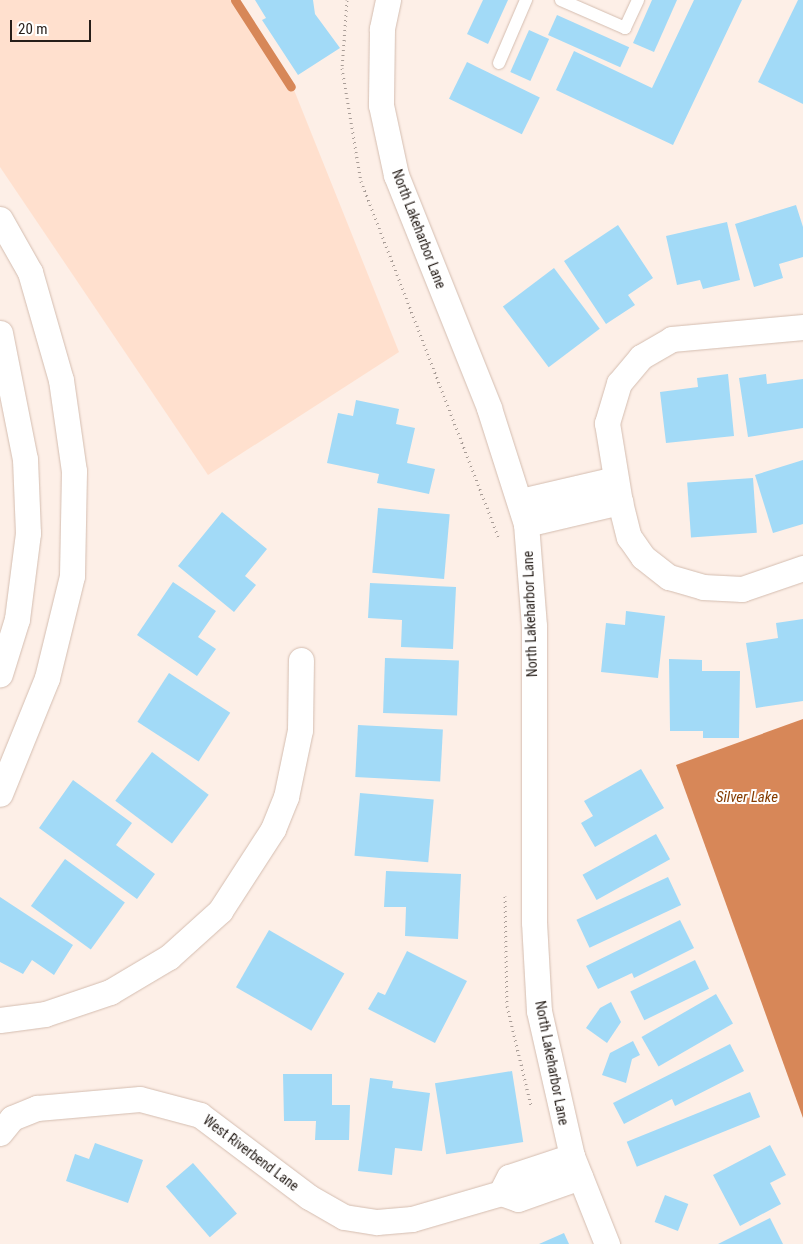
<!DOCTYPE html>
<html>
<head>
<meta charset="utf-8">
<style>
  body { margin:0 }
  #map { position:relative; width:803px; height:1244px; overflow:hidden; background:#fdefe7; font-family:"Roboto Condensed",sans-serif }
  div>[style] { position:absolute }
  [style*='--x'] { left:calc(var(--x)*1px); top:calc(var(--y)*1px); width:calc(var(--w)*1px); rotate:calc(var(--a)*1deg) }
  .built>* { inset:0; background:#ffe0ce }
  .water>* { inset:0; background:#d78758 }
  .stream>* { height:9px; margin:-4.5px; padding:0 4.5px; transform-origin:4.5px; border-radius:4.5px; background:#d78758 }
  .building>* { inset:0; background:#a2daf7; transform-origin:0 0 }
  .path>* { height:3px; margin-top:-1.5px; transform-origin:0; background:repeating-linear-gradient(90deg,#a99d97 0 1px,transparent 0 5px) }
  .roads { filter:drop-shadow(0 0 1px #d4bdb0) drop-shadow(0 0 1px #d4bdb0) }
  .lane>* { height:12px; margin:-6px; padding:0 6px; transform-origin:6px; border-radius:6px; background:#fff }
  .street>* { height:25px; margin:-12.5px; padding:0 12.5px; transform-origin:12.5px; border-radius:12.5px; background:#fff }
  span { translate:-50% -50%; white-space:nowrap; text-align:center; line-height:1.15; -webkit-text-stroke:4px #fff; paint-order:stroke }
  .street-label { font-size:14px; color:#261e19 }
  .water-label { font-size:15px; color:#843b00; font-style:italic }
  .scale { position:absolute; left:10px; top:20px; width:81px; height:22px; box-sizing:border-box; border:2px solid #261e19; border-top:0; padding-left:6px; font-size:15px; line-height:18px; white-space:nowrap; color:#261e19; -webkit-text-stroke:4px #fff; paint-order:stroke }
</style>
</head>
<body>
<div id="map">
  <div class="built">
    <div style="clip-path:polygon(0 0,237px 0,288px 75px,399px 352px,208px 475px,0 167px)"></div>
  </div>
  <div class="water">
    <div style="clip-path:polygon(803px 719px,803px 1118px,676px 765px)"></div>
  </div>
  <div class="stream">
    <div style="--x:235;--y:0;--w:103;--a:57.2"></div>
  </div>
  <div class="building">
    <div style="clip-path:polygon(255px 0,313px 0,315px 14px,340px 48px,298px 75px,262px 20px,266px 18px)"></div>
    <div style="clip-path:polygon(483px 0,508px 0,488px 44px,467px 34px)"></div>
    <div style="clip-path:polygon(652px 0,677px 0,654px 52px,633px 43px)"></div>
    <div style="clip-path:polygon(694px 0,742px 0,673px 145px,556px 90px,574px 51px,652px 88px)"></div>
    <div style="clip-path:polygon(798px 0,803px 0,803px 104px,758px 82px)"></div>
    <div style="left:557px;top:15px;width:79px;height:22px;rotate:24deg"></div>
    <div style="left:529px;top:30px;width:22px;height:46px;rotate:24deg"></div>
    <div style="left:467px;top:62px;width:81px;height:41px;rotate:26deg"></div>
    <div style="clip-path:polygon(796px 205px,803px 227px,803px 257px,779px 264px,783px 278px,754px 287px,735px 224px)"></div>
    <div style="clip-path:polygon(727px 222px,740px 280px,703px 289px,700px 280px,677px 285px,666px 236px)"></div>
    <div style="clip-path:polygon(618px 225px,653px 278px,628px 295px,635px 305px,606px 324px,564px 261px)"></div>
    <div style="left:554px;top:268px;width:76px;height:64px;rotate:53deg"></div>
    <div style="clip-path:polygon(728px 374px,734px 436px,666px 443px,660px 392px,698px 387px,697px 378px)"></div>
    <div style="clip-path:polygon(766px 374px,767px 384px,803px 379px,803px 428px,748px 437px,739px 378px)"></div>
    <div style="clip-path:polygon(356px 400px,399px 409px,396px 424px,415px 428px,407px 463px,435px 469px,429px 494px,377px 483px,379px 474px,327px 463px,338px 413px,353px 416px)"></div>
    <div style="clip-path:polygon(803px 460px,803px 524px,773px 533px,755px 475px)"></div>
    <div style="left:753px;top:478px;width:55px;height:66px;rotate:86deg"></div>
    <div style="left:378px;top:508px;width:72px;height:65px;rotate:5deg"></div>
    <div style="clip-path:polygon(222px 512px,267px 549px,245px 576px,256px 585px,234px 612px,178px 566px)"></div>
    <div style="clip-path:polygon(173px 582px,216px 611px,198px 637px,216px 649px,197px 676px,137px 635px)"></div>
    <div style="clip-path:polygon(370px 583px,456px 587px,453px 649px,401px 647px,402px 620px,368px 618px)"></div>
    <div style="clip-path:polygon(626px 611px,665px 616px,658px 678px,601px 672px,606px 623px,625px 625px)"></div>
    <div style="clip-path:polygon(803px 619px,803px 701px,756px 708px,746px 643px,778px 638px,776px 623px)"></div>
    <div style="left:385px;top:658px;width:74px;height:55px;rotate:2deg"></div>
    <div style="clip-path:polygon(669px 659px,702px 660px,702px 671px,740px 671px,739px 738px,703px 738px,703px 731px,670px 731px)"></div>
    <div style="left:169px;top:673px;width:73px;height:58px;rotate:33deg"></div>
    <div style="left:358px;top:725px;width:85px;height:52px;rotate:3deg"></div>
    <div style="left:152px;top:752px;width:71px;height:61px;rotate:37deg"></div>
    <div style="clip-path:polygon(641px 769px,664px 808px,595px 847px,581px 823px,593px 816px,584px 801px)"></div>
    <div style="clip-path:polygon(73px 780px,132px 823px,116px 845px,155px 874px,137px 899px,39px 828px)"></div>
    <div style="left:360px;top:793px;width:74px;height:63px;rotate:5deg"></div>
    <div style="left:656px;top:834px;width:29px;height:84px;rotate:61deg"></div>
    <div style="left:65px;top:859px;width:74px;height:58px;rotate:36deg"></div>
    <div style="clip-path:polygon(386px 871px,461px 874px,458px 939px,405px 936px,406px 907px,384px 907px)"></div>
    <div style="left:668px;top:877px;width:31px;height:101px;rotate:65deg"></div>
    <div style="clip-path:polygon(0 897px,73px 945px,54px 975px,32px 960px,23px 974px,0 962px)"></div>
    <div style="clip-path:polygon(680px 920px,694px 948px,634px 978px,632px 973px,598px 989px,586px 966px)"></div>
    <div style="left:269px;top:930px;width:87px;height:66px;rotate:30deg"></div>
    <div style="clip-path:polygon(407px 951px,467px 981px,435px 1043px,368px 1009px,378px 992px,385px 995px)"></div>
    <div style="left:695px;top:960px;width:32px;height:72px;rotate:64deg"></div>
    <div style="left:716px;top:994px;width:34px;height:86px;rotate:60deg"></div>
    <div style="clip-path:polygon(611px 1002px,621px 1022px,607px 1043px,586px 1028px,600px 1008px)"></div>
    <div style="clip-path:polygon(633px 1041px,640px 1055px,632px 1059px,626px 1083px,602px 1075px,610px 1053px)"></div>
    <div style="clip-path:polygon(730px 1044px,744px 1071px,675px 1106px,672px 1099px,624px 1124px,613px 1103px)"></div>
    <div style="left:512px;top:1071px;width:72px;height:78px;rotate:81deg"></div>
    <div style="clip-path:polygon(283px 1074px,332px 1074px,332px 1105px,350px 1105px,349px 1140px,315px 1140px,316px 1121px,284px 1121px)"></div>
    <div style="clip-path:polygon(370px 1078px,393px 1081px,392px 1088px,430px 1093px,422px 1151px,395px 1148px,392px 1175px,358px 1171px)"></div>
    <div style="left:750px;top:1092px;width:27px;height:133px;rotate:68deg"></div>
    <div style="clip-path:polygon(95px 1143px,143px 1160px,128px 1203px,66px 1181px,75px 1154px,89px 1159px)"></div>
    <div style="clip-path:polygon(770px 1145px,786px 1175px,770px 1183px,781px 1204px,740px 1226px,713px 1175px)"></div>
    <div style="left:193px;top:1163px;width:67px;height:36px;rotate:49deg"></div>
    <div style="left:665px;top:1195px;width:25px;height:29px;rotate:21deg"></div>
    <div style="clip-path:polygon(770px 1218px,783px 1244px,718px 1244px)"></div>
    <div style="clip-path:polygon(564px 1233px,569px 1244px,539px 1244px)"></div>
  </div>
  <div class="path">
    <div style="--x:347;--y:0;--w:68;--a:94.2"></div>
    <div style="--x:342;--y:68;--w:115;--a:80.5"></div>
    <div style="--x:361;--y:181;--w:384;--a:68.9"></div>
    <div style="--x:505;--y:896;--w:110;--a:89"></div>
    <div style="--x:507;--y:1006;--w:102;--a:76.4"></div>
  </div>
  <div class="roads">
    <div class="lane">
      <div style="--x:561;--y:0;--w:70;--a:23.6"></div>
      <div style="--x:625;--y:28;--w:31;--a:-65"></div>
      <div style="--x:499;--y:63;--w:69;--a:-66.8"></div>
    </div>
    <div class="street">
      <div style="--x:388;--y:0;--w:30;--a:102"></div>
      <div style="--x:382;--y:29;--w:76;--a:90.8"></div>
      <div style="--x:381;--y:105;--w:72;--a:77.9"></div>
      <div style="--x:396;--y:175;--w:251;--a:68.2"></div>
      <div style="--x:489;--y:408;--w:122;--a:72.3"></div>
      <div style="--x:526;--y:524;--w:102;--a:85.5"></div>
      <div style="--x:534;--y:626;--w:296;--a:90"></div>
      <div style="--x:534;--y:922;--w:89;--a:86.8"></div>
      <div style="--x:539;--y:1011;--w:149;--a:77.2"></div>
      <div style="--x:572;--y:1156;--w:95;--a:68.3"></div>
      <div style="--x:0;--y:219;--w:61;--a:60.5"></div>
      <div style="--x:30;--y:272;--w:112;--a:74"></div>
      <div style="--x:61;--y:380;--w:92;--a:81.9"></div>
      <div style="--x:74;--y:471;--w:105;--a:91.1"></div>
      <div style="--x:72;--y:576;--w:105;--a:103.8"></div>
      <div style="--x:47;--y:678;--w:125;--a:112.1"></div>
      <div style="--x:803;--y:327;--w:132;--a:174.8"></div>
      <div style="--x:672;--y:339;--w:36;--a:150"></div>
      <div style="--x:641;--y:357;--w:34;--a:130"></div>
      <div style="--x:619;--y:383;--w:42;--a:106.7"></div>
      <div style="--x:607;--y:423;--w:80;--a:80.7"></div>
      <div style="--x:620;--y:502;--w:36;--a:76"></div>
      <div style="--x:629;--y:537;--w:24;--a:55"></div>
      <div style="--x:643;--y:557;--w:33;--a:38"></div>
      <div style="--x:669;--y:577;--w:35;--a:16"></div>
      <div style="--x:703;--y:587;--w:39;--a:3"></div>
      <div style="--x:742;--y:589;--w:65;--a:-19"></div>
      <div style="--x:0;--y:333;--w:128;--a:78.8"></div>
      <div style="--x:25;--y:459;--w:74;--a:87.7"></div>
      <div style="--x:28;--y:533;--w:87;--a:97.3"></div>
      <div style="--x:17;--y:619;--w:58;--a:107.2"></div>
      <div style="--x:521;--y:501;--w:97;--a:-13.2"></div>
      <div style="--x:526;--y:524;--w:97;--a:-13.2"></div>
      <div style="--x:0;--y:1020;--w:45;--a:-7.6"></div>
      <div style="--x:45;--y:1014;--w:69;--a:-18.7"></div>
      <div style="--x:110;--y:992;--w:69;--a:-30.7"></div>
      <div style="--x:169;--y:957;--w:69;--a:-42"></div>
      <div style="--x:220;--y:911;--w:98;--a:-57.1"></div>
      <div style="--x:273;--y:829;--w:35;--a:-68"></div>
      <div style="--x:286;--y:797;--w:68;--a:-78.2"></div>
      <div style="--x:300;--y:730;--w:70;--a:-89.2"></div>
      <div style="--x:0;--y:1133;--w:19;--a:-51"></div>
      <div style="--x:12;--y:1118;--w:27;--a:-22"></div>
      <div style="--x:37;--y:1108;--w:103;--a:-5"></div>
      <div style="--x:140;--y:1099;--w:62;--a:14.9"></div>
      <div style="--x:200;--y:1115;--w:136;--a:37"></div>
      <div style="--x:309;--y:1197;--w:40;--a:29.7"></div>
      <div style="--x:344;--y:1217;--w:33;--a:9"></div>
      <div style="--x:377;--y:1222;--w:35;--a:-5"></div>
      <div style="--x:412;--y:1219;--w:93;--a:-16.3"></div>
      <div style="--x:572;--y:1156;--w:66;--a:161.6"></div>
      <div style="--x:509;--y:1177;--w:18;--a:117"></div>
      <div style="--x:501;--y:1193;--w:18;--a:19"></div>
      <div style="--x:518;--y:1199;--w:66;--a:-19.5"></div>
    </div>
  </div>
  <div class="street-label">
    <span style="left:419px;top:229px;rotate:69deg">North Lakeharbor Lane</span>
    <span style="left:530px;top:614px;rotate:-92deg">North Lakeharbor Lane</span>
    <span style="left:552px;top:1063px;rotate:79deg">North Lakeharbor Lane</span>
    <span style="left:251px;top:1153px;rotate:37deg">West Riverbend Lane</span>
  </div>
  <div class="water-label">
    <span style="left:747px;top:798px">Silver Lake</span>
  </div>
  <div class="scale">20 m</div>
</div>
</body>
</html>
